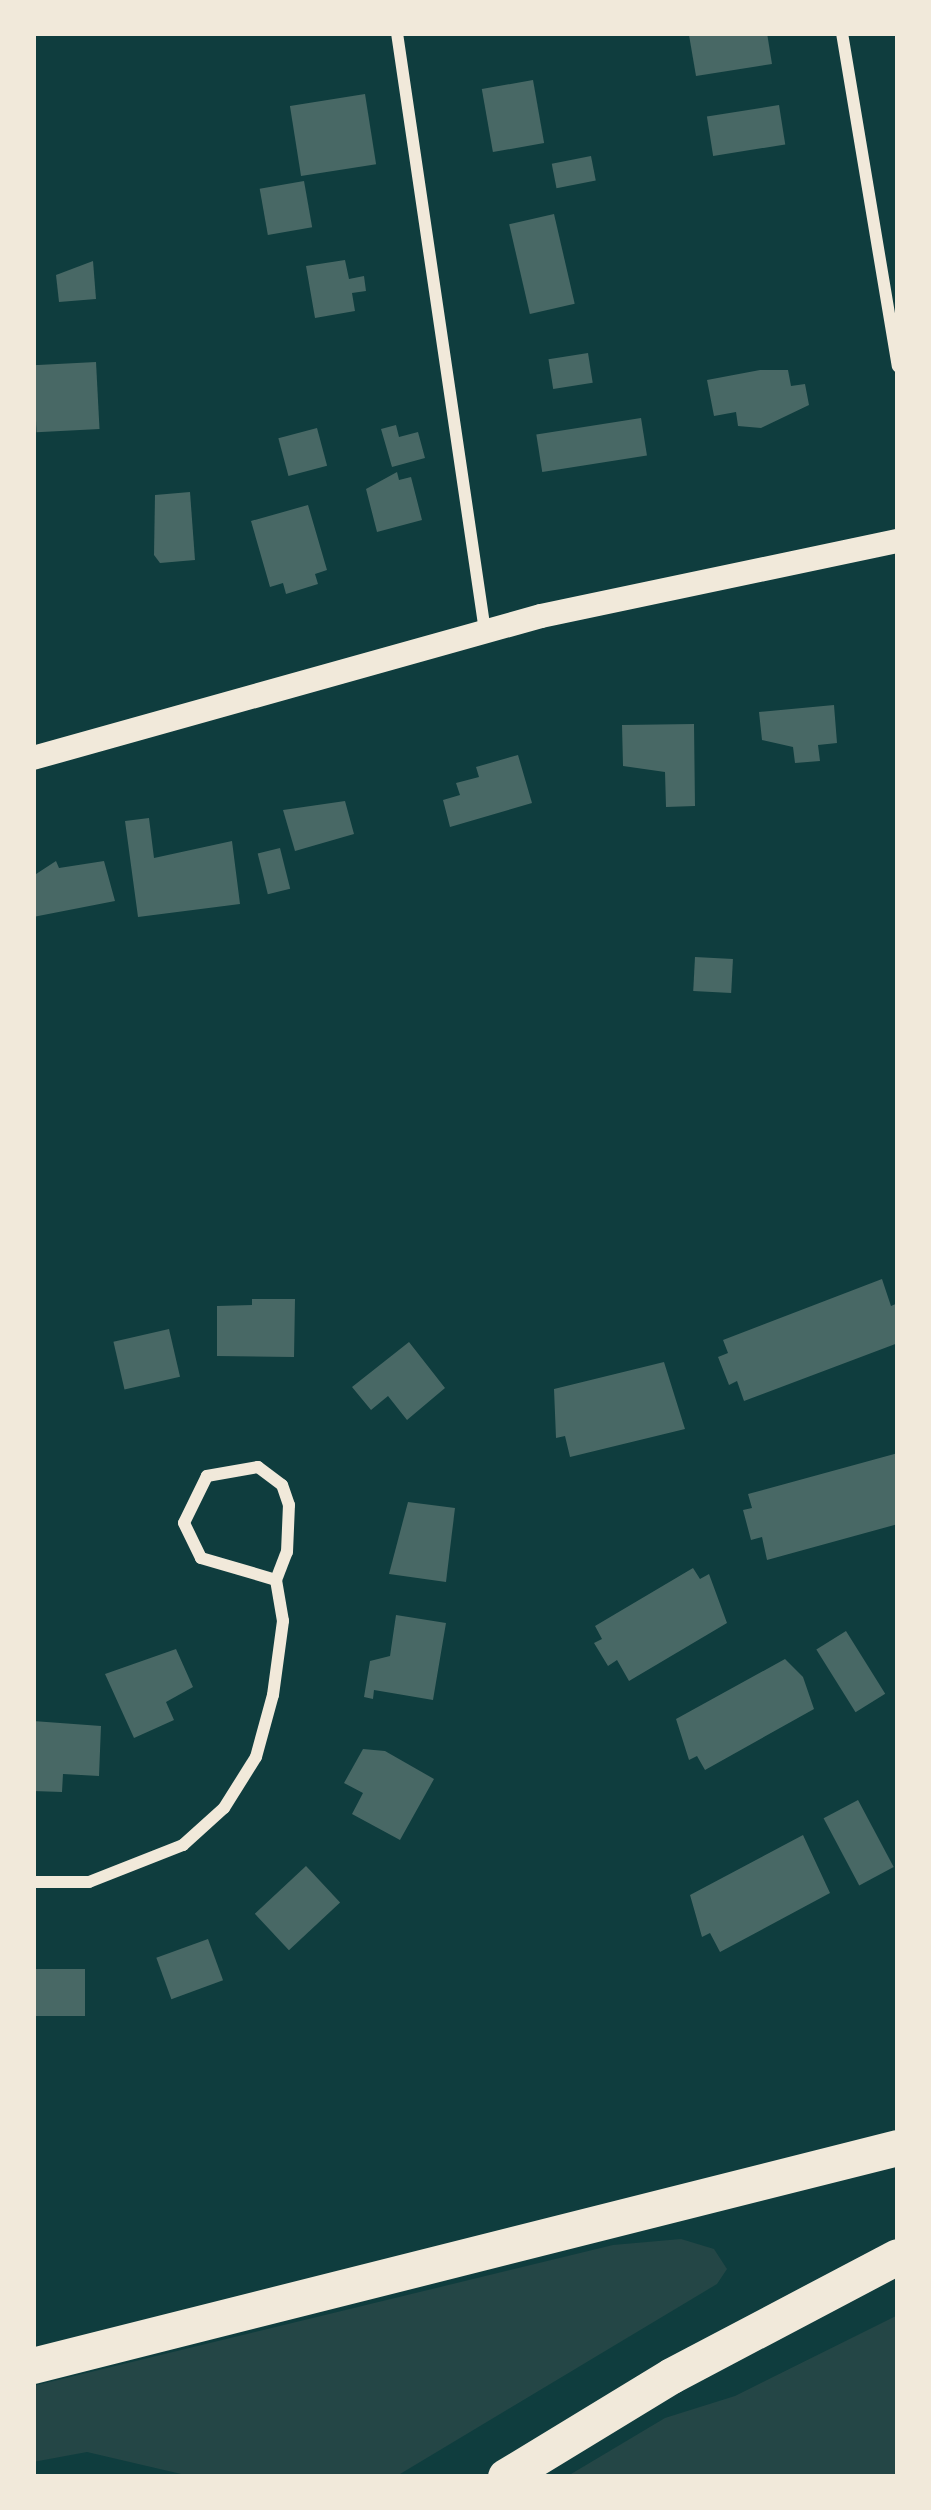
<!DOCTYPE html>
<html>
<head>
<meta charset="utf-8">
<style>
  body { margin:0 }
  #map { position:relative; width:931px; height:2510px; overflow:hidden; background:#0f3d3e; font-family:"Varela Round",sans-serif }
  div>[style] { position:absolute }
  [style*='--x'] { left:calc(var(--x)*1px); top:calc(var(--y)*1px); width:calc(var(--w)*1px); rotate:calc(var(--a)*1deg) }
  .green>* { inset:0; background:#244646 }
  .building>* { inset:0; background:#486865; transform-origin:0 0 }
  .minor>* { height:12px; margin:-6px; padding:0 6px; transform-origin:6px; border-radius:6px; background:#f1e9da }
  .secondary>* { height:24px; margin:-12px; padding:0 12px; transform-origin:12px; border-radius:12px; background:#f1e9da }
  .motorway>* { height:36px; margin:-18px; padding:0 18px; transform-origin:18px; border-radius:18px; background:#f1e9da }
  span { translate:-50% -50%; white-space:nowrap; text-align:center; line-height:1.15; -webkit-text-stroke:9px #f1e9da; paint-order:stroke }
  .frame { position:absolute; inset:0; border:36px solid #f1e9da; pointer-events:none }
</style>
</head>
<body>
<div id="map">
  <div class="green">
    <div style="clip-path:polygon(681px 2239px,714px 2249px,727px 2269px,717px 2284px,395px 2477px,194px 2477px,87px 2452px,33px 2462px,33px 2386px,613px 2245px)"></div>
    <div style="clip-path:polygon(898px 2315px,898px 2477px,566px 2477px,665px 2418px,735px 2396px)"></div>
  </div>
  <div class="building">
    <div style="clip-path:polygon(767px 33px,772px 64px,696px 76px,689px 35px)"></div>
    <div style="left:533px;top:80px;width:64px;height:52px;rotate:80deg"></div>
    <div style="left:365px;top:94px;width:71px;height:76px;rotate:81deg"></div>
    <div style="left:779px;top:105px;width:40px;height:73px;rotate:81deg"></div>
    <div style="left:591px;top:156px;width:25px;height:40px;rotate:79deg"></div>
    <div style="left:304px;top:181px;width:47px;height:45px;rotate:80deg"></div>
    <div style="left:554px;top:214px;width:92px;height:46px;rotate:77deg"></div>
    <div style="clip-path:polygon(345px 260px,349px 279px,364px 276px,366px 291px,352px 293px,355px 311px,315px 318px,306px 266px)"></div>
    <div style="clip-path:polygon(93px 261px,96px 299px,59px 302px,56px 275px)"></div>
    <div style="left:588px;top:353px;width:30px;height:40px;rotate:81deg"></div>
    <div style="left:96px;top:362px;width:67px;height:63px;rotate:87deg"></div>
    <div style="clip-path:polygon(760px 370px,788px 370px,791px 386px,805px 384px,809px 405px,761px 428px,738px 426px,736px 412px,714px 416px,707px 380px)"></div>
    <div style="left:641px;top:418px;width:38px;height:106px;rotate:81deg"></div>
    <div style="clip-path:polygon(396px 425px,399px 437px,418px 432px,425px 458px,392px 467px,381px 429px)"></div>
    <div style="left:317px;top:428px;width:39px;height:40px;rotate:75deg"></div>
    <div style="clip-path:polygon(397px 472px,399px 480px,411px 477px,422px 520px,377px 532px,366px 489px)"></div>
    <div style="clip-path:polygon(190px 492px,195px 560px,160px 563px,154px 555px,155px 495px)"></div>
    <div style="clip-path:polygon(308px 505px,327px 570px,315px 574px,318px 584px,286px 594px,283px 583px,270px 587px,251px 521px)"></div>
    <div style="clip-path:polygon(834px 705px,837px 743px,818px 745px,820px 761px,795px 763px,793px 747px,762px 740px,759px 712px)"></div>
    <div style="clip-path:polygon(694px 724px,695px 806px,666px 807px,665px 772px,623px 766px,622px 725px)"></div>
    <div style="clip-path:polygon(518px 755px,532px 803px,450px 827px,443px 800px,460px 795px,456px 783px,479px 777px,476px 767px)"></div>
    <div style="clip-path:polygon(345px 801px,354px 834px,295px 851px,283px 810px)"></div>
    <div style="clip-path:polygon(149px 818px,154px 858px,232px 841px,240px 904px,138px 917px,125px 821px)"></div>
    <div style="left:280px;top:848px;width:42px;height:23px;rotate:76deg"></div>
    <div style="clip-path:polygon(56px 861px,59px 868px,104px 861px,115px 901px,33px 917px,33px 876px)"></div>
    <div style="left:695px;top:957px;width:38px;height:34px;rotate:3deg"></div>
    <div style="clip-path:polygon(882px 1279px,891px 1306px,898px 1303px,898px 1343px,744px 1401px,737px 1381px,729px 1385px,718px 1357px,728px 1353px,723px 1340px)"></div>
    <div style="clip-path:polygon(252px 1299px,295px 1299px,294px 1357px,217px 1356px,217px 1306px,252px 1305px)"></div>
    <div style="left:169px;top:1329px;width:49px;height:57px;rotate:77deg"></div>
    <div style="clip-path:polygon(409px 1342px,445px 1388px,407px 1420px,388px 1396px,371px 1410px,352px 1387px)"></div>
    <div style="clip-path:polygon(664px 1362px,685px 1429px,570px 1457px,565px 1436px,556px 1438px,554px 1389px)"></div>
    <div style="clip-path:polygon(898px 1453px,898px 1524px,767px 1560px,762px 1537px,751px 1540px,743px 1510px,752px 1508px,748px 1494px)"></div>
    <div style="clip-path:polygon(408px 1502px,455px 1508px,446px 1582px,389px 1574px)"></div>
    <div style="clip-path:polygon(693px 1568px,700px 1579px,709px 1574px,727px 1623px,629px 1681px,617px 1660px,608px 1666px,594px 1643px,602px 1639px,595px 1626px)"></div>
    <div style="clip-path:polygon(396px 1615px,446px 1623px,433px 1700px,374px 1690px,373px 1699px,364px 1697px,370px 1661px,390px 1656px)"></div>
    <div style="left:846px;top:1631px;width:74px;height:35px;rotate:58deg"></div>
    <div style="clip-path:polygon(176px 1649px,193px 1687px,166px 1702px,174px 1720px,134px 1738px,105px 1674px)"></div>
    <div style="clip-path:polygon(785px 1659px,803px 1677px,814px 1709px,705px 1770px,697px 1756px,689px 1760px,676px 1719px)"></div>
    <div style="clip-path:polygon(33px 1721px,101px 1726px,99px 1776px,63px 1774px,62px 1792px,33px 1791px)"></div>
    <div style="clip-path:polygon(363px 1749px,385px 1751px,434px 1779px,400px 1840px,352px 1814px,363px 1793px,344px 1783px)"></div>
    <div style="left:858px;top:1800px;width:76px;height:39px;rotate:62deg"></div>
    <div style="clip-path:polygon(803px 1835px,830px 1893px,720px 1952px,710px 1933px,702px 1937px,690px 1895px)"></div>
    <div style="left:306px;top:1866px;width:50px;height:70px;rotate:47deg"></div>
    <div style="left:208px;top:1939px;width:44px;height:55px;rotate:70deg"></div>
    <div style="left:33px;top:1969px;width:52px;height:47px"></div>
  </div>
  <div class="minor">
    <div style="--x:397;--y:33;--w:604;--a:81.63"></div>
    <div style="--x:842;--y:33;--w:338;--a:80.5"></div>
    <div style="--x:33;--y:1882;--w:56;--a:0"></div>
    <div style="--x:89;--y:1882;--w:101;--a:-21.5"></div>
    <div style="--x:183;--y:1845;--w:55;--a:-42.1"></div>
    <div style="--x:224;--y:1808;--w:60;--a:-57.9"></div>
    <div style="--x:256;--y:1757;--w:64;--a:-74.7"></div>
    <div style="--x:273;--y:1695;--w:75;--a:-82.3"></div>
    <div style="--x:283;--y:1621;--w:42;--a:-99.7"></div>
    <div style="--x:276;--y:1580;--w:30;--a:-69"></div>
    <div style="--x:287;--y:1552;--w:47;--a:-87.6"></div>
    <div style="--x:289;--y:1505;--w:21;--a:-109"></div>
    <div style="--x:282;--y:1485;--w:30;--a:-143"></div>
    <div style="--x:258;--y:1467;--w:52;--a:170"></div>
    <div style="--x:207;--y:1476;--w:52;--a:116.1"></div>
    <div style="--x:184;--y:1523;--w:39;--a:64"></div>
    <div style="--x:201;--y:1558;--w:78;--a:16.3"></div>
  </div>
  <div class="secondary">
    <div style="--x:33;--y:758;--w:527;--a:-15.62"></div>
    <div style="--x:541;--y:616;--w:365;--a:-11.9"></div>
  </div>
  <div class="motorway">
    <div style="--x:33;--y:2366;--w:892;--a:-14.15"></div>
    <div style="--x:506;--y:2477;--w:194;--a:-31.3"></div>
    <div style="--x:672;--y:2376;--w:255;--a:-27.8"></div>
  </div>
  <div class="frame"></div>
</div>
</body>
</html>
